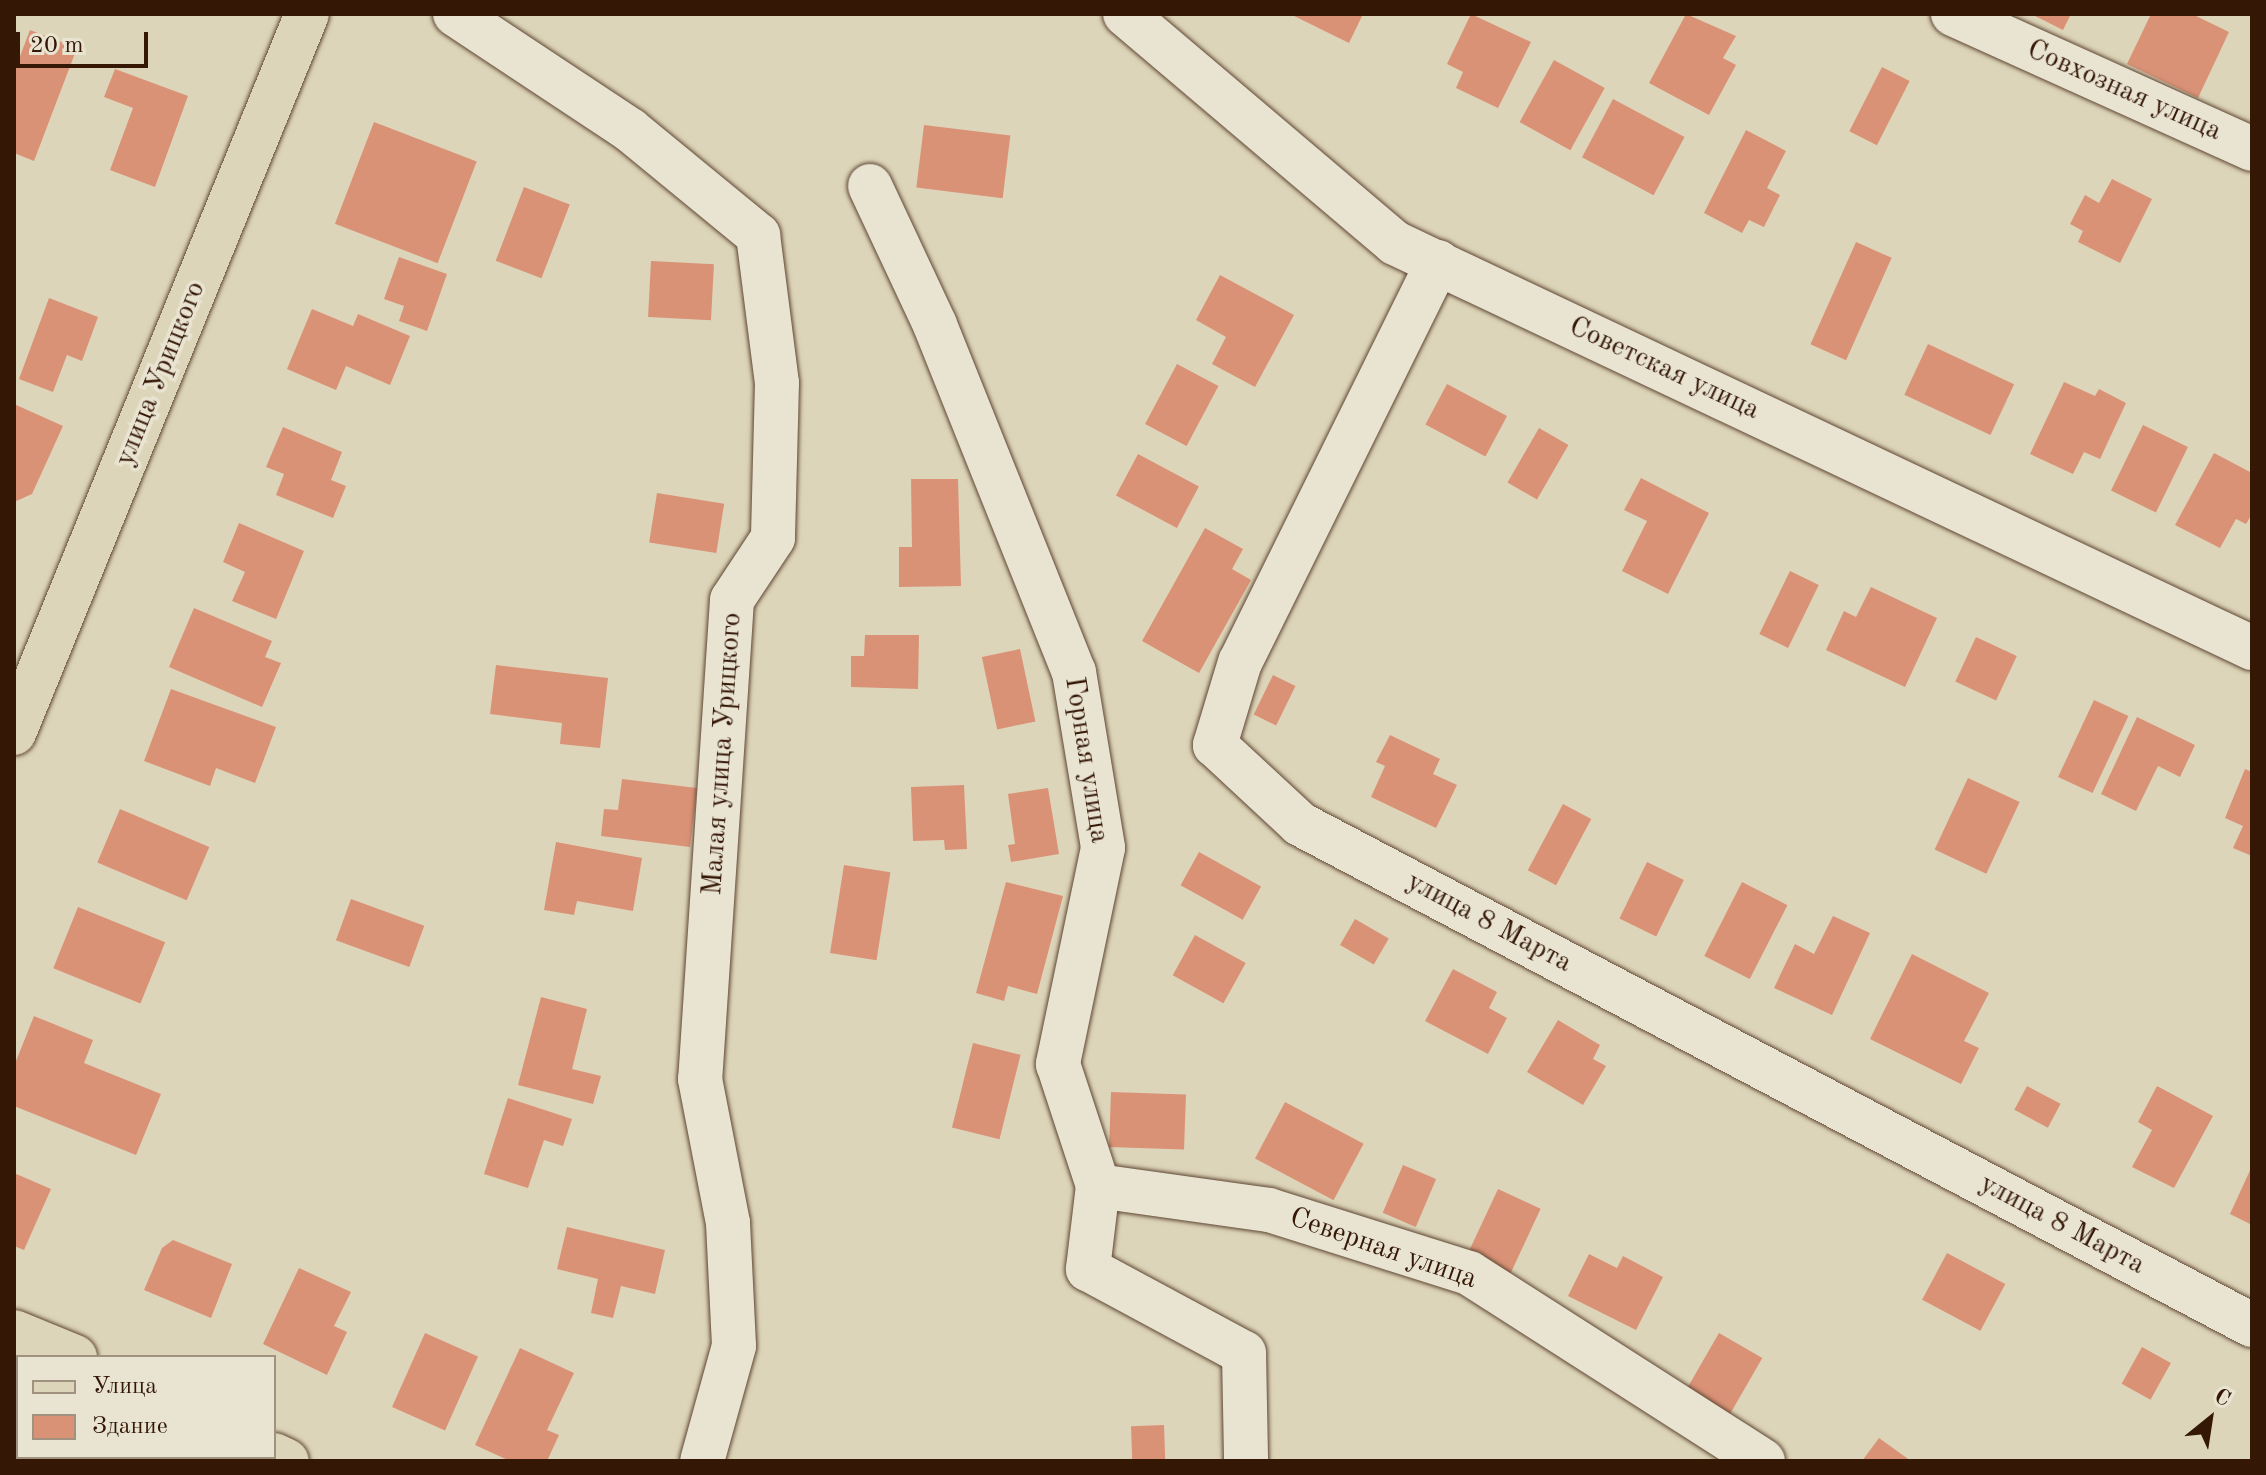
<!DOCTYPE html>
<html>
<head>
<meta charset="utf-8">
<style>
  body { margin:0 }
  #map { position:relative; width:2266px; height:1475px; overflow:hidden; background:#ddd5b9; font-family:"Old Standard TT",serif }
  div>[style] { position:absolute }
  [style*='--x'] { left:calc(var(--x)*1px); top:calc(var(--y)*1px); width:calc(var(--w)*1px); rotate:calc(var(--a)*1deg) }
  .building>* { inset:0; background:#da9277; transform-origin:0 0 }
  .roads { filter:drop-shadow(0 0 2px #5f4633) drop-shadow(0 0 2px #5f4633) }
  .minor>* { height:44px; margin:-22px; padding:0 22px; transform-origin:22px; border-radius:22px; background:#e9e4d2 }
  .major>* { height:44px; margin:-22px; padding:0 22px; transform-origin:22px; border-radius:22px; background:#ddd5b9 }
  span { translate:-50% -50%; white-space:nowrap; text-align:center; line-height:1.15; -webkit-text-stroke:7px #e9e4d2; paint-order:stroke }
  .street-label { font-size:28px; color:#351706 }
  .frame { position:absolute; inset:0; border:16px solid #351706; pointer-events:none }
  .legend { position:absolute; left:16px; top:1355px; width:260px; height:104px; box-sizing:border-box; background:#e9e4d2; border:2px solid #a19280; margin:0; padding:10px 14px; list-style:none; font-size:24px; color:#351706 }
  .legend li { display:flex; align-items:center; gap:16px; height:40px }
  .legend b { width:40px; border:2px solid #a19280 }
  .north { position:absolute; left:2170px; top:1379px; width:80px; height:80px; -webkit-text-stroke:6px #e9e4d2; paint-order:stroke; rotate:30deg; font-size:22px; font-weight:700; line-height:32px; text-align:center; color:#351706 }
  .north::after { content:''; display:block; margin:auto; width:28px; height:36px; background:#351706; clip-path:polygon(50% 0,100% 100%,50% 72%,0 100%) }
  .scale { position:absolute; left:16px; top:32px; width:132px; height:36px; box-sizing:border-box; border:4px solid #351706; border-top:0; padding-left:10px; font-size:24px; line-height:28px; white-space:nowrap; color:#351706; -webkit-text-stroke:6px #e9e4d2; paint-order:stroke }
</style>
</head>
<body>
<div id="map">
  <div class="building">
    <div style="clip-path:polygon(1290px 14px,1363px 14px,1349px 43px)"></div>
    <div style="clip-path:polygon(1471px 14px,1531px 42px,1498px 108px,1456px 88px,1463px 72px,1447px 64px)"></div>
    <div style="clip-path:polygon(1686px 14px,1736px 36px,1723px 58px,1736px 65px,1709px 115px,1649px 83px)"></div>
    <div style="clip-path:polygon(2031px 14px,2071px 14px,2063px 30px)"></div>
    <div style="clip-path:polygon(2151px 14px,2192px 14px,2229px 32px,2198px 98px,2127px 64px)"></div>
    <div style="clip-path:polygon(30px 30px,77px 48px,34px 161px,14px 153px,14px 72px)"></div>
    <div style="left:1554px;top:60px;width:58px;height:71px;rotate:29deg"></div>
    <div style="left:1882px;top:67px;width:31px;height:72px;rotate:27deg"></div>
    <div style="clip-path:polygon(115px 69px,188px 96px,155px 187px,110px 170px,133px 108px,104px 97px)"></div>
    <div style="left:1613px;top:99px;width:81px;height:66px;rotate:28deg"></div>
    <div style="left:374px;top:122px;width:110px;height:109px;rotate:21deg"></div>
    <div style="left:924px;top:125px;width:87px;height:63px;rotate:7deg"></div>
    <div style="clip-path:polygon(1746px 130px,1786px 151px,1767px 188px,1780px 195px,1764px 227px,1749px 220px,1742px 233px,1704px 213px)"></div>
    <div style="clip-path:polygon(2112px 179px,2152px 199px,2120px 263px,2078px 242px,2083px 231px,2070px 224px,2085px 195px,2099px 203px)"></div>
    <div style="left:524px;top:187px;width:49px;height:79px;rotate:21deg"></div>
    <div style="left:1856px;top:242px;width:39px;height:112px;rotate:24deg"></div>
    <div style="clip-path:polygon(399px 257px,447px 274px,427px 331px,399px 321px,404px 306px,384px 299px)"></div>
    <div style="left:651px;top:261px;width:63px;height:56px;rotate:3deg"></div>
    <div style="clip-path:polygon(1220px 275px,1294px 315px,1255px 387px,1212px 364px,1226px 337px,1196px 320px)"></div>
    <div style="clip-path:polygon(49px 298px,98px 317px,82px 361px,67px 355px,53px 392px,19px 379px)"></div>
    <div style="clip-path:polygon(312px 309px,353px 326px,358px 314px,410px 336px,390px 385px,346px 366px,336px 390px,287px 369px)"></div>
    <div style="left:1928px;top:344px;width:95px;height:56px;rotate:25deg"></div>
    <div style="left:1177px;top:364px;width:47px;height:68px;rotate:28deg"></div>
    <div style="clip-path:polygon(2064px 382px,2095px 396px,2099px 389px,2126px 403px,2100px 459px,2084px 452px,2073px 474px,2030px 454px)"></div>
    <div style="left:1447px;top:384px;width:68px;height:46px;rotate:28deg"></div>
    <div style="clip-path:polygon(14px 404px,63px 426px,32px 494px,14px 502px)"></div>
    <div style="left:2143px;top:425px;width:50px;height:73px;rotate:26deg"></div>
    <div style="clip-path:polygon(283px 427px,342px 452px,331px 480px,346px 486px,333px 518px,276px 495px,284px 474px,266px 467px)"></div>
    <div style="left:1539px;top:428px;width:34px;height:63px;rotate:30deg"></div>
    <div style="clip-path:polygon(2214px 453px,2252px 473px,2252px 514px,2246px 524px,2236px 519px,2220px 548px,2175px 525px)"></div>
    <div style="left:1138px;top:454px;width:69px;height:47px;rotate:28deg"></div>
    <div style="clip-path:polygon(1641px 478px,1709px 513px,1668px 594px,1622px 571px,1647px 521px,1624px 510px)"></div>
    <div style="clip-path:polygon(911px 479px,958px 479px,961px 586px,899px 587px,899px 547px,912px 547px)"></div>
    <div style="left:657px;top:493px;width:68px;height:50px;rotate:9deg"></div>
    <div style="clip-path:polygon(239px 523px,304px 551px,276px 619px,232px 601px,245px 572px,223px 562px)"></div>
    <div style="clip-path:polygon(1205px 528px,1243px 549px,1232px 569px,1251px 580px,1199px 673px,1142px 641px)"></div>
    <div style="left:1790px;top:571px;width:32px;height:70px;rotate:26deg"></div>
    <div style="clip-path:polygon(1871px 587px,1937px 618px,1905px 687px,1826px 650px,1844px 611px,1856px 617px)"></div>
    <div style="clip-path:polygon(194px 608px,272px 641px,265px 657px,281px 663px,262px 707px,169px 667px)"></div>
    <div style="clip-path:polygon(865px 635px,919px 635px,918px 689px,851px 687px,851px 656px,864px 656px)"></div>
    <div style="left:1976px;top:637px;width:45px;height:49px;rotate:25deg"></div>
    <div style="left:1020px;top:649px;width:74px;height:39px;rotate:78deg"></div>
    <div style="clip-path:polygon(496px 665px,608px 678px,600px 748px,560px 744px,562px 723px,490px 714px)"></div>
    <div style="left:1273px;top:675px;width:25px;height:44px;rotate:26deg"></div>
    <div style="clip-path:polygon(171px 689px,276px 727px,255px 783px,216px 768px,210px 786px,144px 761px)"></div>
    <div style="left:2094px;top:700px;width:38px;height:85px;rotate:25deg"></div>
    <div style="clip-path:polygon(2137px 717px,2195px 745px,2180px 777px,2158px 766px,2136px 811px,2101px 794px)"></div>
    <div style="clip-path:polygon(1390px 735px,1440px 759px,1433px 774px,1457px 785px,1436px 828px,1371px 797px,1385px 766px,1376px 762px)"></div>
    <div style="clip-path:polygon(2245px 769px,2252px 772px,2252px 856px,2233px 848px,2243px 826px,2225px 818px)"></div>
    <div style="left:1968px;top:778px;width:57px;height:79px;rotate:25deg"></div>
    <div style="clip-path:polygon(622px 779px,697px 788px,690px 847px,601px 836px,604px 809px,618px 810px)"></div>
    <div style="clip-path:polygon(964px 785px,967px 849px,945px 850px,944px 840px,913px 841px,911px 787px)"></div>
    <div style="clip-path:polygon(1048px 788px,1059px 854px,1011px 862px,1008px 845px,1015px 844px,1008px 794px)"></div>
    <div style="left:1563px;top:804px;width:32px;height:75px;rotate:28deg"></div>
    <div style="left:120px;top:809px;width:97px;height:58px;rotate:23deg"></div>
    <div style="clip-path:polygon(556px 842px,642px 858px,633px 911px,577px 901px,574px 915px,544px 910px)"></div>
    <div style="left:1199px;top:852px;width:71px;height:38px;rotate:29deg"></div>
    <div style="left:1647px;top:862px;width:41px;height:63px;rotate:26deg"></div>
    <div style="left:844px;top:865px;width:47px;height:89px;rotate:9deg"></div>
    <div style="clip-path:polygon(1006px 882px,1063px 896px,1037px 994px,1008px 986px,1004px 1001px,976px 993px)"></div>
    <div style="left:1742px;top:882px;width:51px;height:83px;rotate:27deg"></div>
    <div style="left:351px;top:899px;width:78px;height:44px;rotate:20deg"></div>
    <div style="left:78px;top:907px;width:94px;height:66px;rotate:22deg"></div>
    <div style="clip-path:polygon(1833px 916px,1870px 933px,1832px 1015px,1774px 988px,1795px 944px,1814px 954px)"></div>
    <div style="left:1355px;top:919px;width:39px;height:30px;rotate:30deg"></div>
    <div style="left:1195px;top:935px;width:58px;height:46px;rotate:29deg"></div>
    <div style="clip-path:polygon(1912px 954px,1989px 993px,1964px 1041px,1979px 1048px,1961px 1084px,1870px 1039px)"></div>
    <div style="clip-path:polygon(1453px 969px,1497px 992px,1489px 1008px,1507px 1018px,1488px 1054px,1425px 1021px)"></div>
    <div style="clip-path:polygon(541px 997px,587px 1009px,572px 1069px,601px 1076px,593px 1104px,518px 1085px)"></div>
    <div style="clip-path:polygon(34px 1016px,93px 1040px,84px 1063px,161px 1094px,136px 1155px,14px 1106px,14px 1066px)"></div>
    <div style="clip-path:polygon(1558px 1020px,1600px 1045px,1593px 1059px,1606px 1066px,1583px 1105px,1527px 1072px)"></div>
    <div style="left:973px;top:1043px;width:49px;height:87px;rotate:14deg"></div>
    <div style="left:2027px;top:1086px;width:38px;height:27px;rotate:28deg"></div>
    <div style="clip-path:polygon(2157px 1086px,2213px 1116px,2174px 1188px,2132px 1167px,2152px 1130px,2138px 1122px)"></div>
    <div style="left:1111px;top:1092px;width:75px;height:55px;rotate:2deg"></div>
    <div style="clip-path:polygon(508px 1098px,572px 1119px,563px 1146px,544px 1140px,528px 1188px,484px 1174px)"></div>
    <div style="left:1285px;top:1102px;width:89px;height:64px;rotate:28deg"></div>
    <div style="left:1403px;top:1165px;width:36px;height:52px;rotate:23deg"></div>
    <div style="clip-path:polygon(2252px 1166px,2252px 1225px,2230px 1214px)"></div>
    <div style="clip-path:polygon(14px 1173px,51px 1189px,24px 1250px,14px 1246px)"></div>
    <div style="left:1498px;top:1189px;width:47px;height:71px;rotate:25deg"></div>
    <div style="clip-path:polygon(567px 1227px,665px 1250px,655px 1294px,621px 1286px,613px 1318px,591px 1313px,598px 1279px,557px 1269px)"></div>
    <div style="clip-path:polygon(173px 1240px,232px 1264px,211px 1318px,144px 1290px,162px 1248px)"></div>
    <div style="left:1947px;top:1253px;width:66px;height:53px;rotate:28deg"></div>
    <div style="clip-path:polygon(1589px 1254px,1617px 1268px,1623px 1256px,1663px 1277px,1636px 1330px,1568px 1296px)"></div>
    <div style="clip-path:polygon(299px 1268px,351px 1292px,334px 1326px,347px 1332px,327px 1375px,263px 1344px)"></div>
    <div style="left:425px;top:1333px;width:58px;height:81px;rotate:24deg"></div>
    <div style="left:1719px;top:1333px;width:50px;height:68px;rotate:30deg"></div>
    <div style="left:2142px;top:1347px;width:33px;height:42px;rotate:29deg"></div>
    <div style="clip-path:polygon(520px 1348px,574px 1373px,547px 1430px,559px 1435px,547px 1461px,510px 1461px,475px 1445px)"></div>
    <div style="left:1164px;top:1425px;width:36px;height:33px;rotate:88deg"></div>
    <div style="clip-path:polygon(1879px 1438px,1911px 1461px,1862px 1461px)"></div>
  </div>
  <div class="roads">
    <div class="minor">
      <div style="--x:455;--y:14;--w:210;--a:33.5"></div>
      <div style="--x:630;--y:130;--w:166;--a:39.4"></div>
      <div style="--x:758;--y:235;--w:149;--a:82.7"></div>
      <div style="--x:777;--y:383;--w:155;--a:91.5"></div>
      <div style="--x:773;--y:538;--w:74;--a:123.5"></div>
      <div style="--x:732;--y:600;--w:480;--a:93.8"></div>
      <div style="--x:700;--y:1079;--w:147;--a:79"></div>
      <div style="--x:728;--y:1223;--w:123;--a:87.2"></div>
      <div style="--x:734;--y:1346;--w:119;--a:105.5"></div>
      <div style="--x:1125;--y:14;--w:354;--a:40.3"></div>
      <div style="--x:1395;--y:243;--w:948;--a:25.29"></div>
      <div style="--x:1953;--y:14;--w:328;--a:24.3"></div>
      <div style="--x:870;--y:186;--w:153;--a:64.9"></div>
      <div style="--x:935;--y:325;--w:374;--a:68.2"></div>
      <div style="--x:1074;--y:672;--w:178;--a:80.6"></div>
      <div style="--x:1103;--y:848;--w:221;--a:101.8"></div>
      <div style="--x:1058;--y:1064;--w:128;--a:71.8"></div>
      <div style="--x:1098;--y:1186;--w:84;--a:96.9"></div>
      <div style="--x:1088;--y:1269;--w:177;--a:28.3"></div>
      <div style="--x:1244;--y:1353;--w:108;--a:88.9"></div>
      <div style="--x:1438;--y:262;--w:446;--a:116.3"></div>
      <div style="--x:1240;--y:662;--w:87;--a:106.8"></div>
      <div style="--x:1215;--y:745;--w:116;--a:42.9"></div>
      <div style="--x:1300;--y:824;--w:1076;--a:27.76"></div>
      <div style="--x:1098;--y:1186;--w:173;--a:8"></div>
      <div style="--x:1269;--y:1210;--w:210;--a:17.5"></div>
      <div style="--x:1469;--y:1273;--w:349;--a:32.6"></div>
    </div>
    <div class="major">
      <div style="--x:14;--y:733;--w:776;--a:-67.83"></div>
      <div style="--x:14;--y:1332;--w:66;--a:22.3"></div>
      <div style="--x:274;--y:1455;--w:14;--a:25"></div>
    </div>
  </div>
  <div class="street-label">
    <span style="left:2124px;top:91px;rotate:24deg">Совхозная улица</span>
    <span style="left:1664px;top:369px;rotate:25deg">Советская улица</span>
    <span style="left:161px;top:374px;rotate:-68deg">улица Урицкого</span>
    <span style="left:723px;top:754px;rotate:-86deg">Малая улица Урицкого</span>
    <span style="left:1086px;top:760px;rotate:81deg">Горная улица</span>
    <span style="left:1489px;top:923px;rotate:28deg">улица 8 Марта</span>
    <span style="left:2062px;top:1225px;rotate:28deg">улица 8 Марта</span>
    <span style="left:1383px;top:1249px;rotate:19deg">Северная улица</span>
  </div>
  <div class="frame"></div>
  <ul class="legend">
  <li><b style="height:10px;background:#ddd5b9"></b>Улица</li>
  <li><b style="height:22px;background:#da9277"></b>Здание</li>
  </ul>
  <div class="north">С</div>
  <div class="scale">20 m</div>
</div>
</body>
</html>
